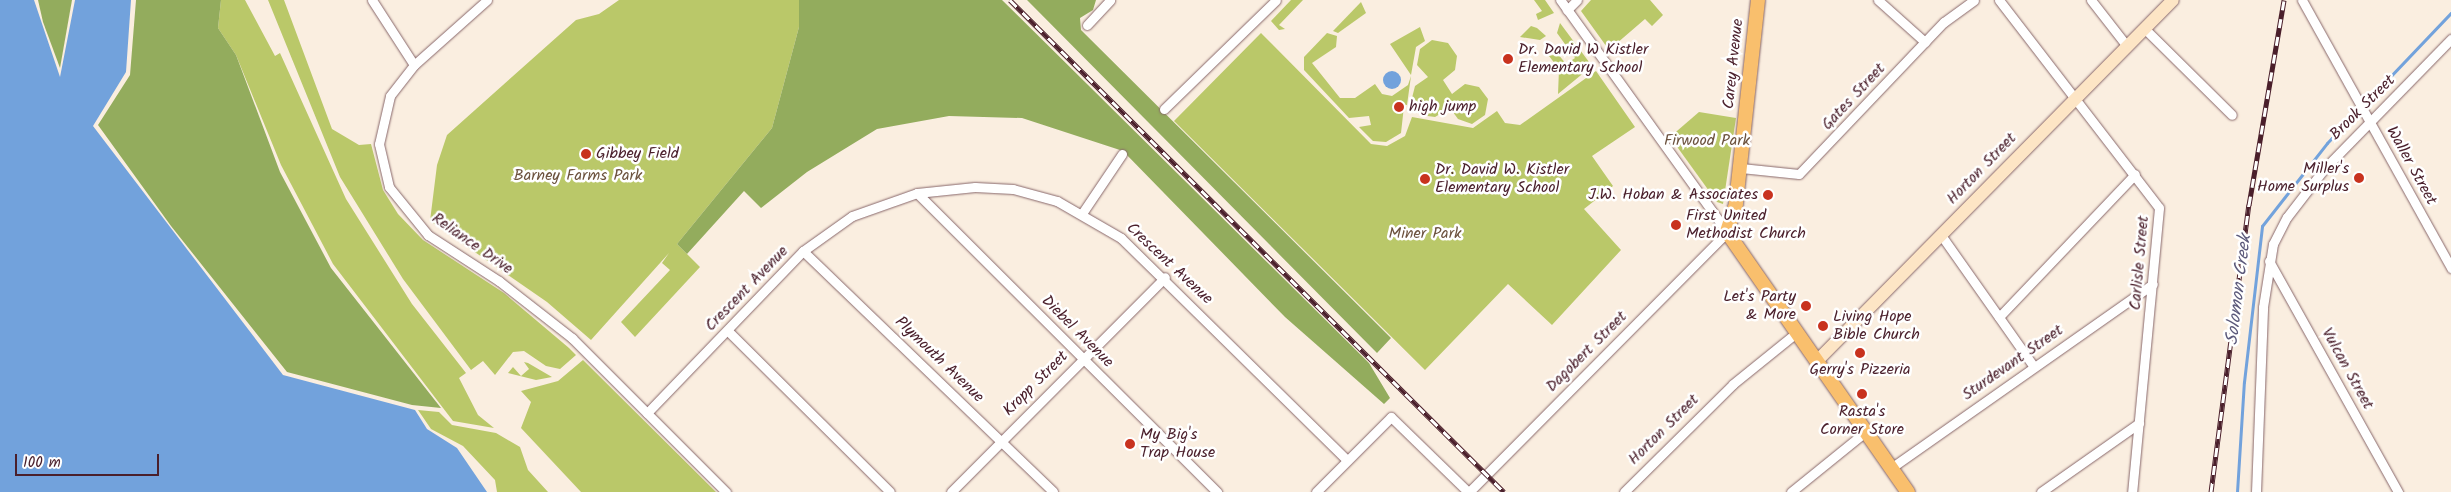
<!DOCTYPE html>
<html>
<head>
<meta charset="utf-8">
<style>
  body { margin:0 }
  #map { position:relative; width:2451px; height:492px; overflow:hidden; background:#faeee0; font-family:Kalam,sans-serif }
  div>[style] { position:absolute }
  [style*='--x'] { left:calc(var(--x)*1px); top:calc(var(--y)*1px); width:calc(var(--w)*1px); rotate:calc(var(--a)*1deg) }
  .green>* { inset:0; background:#bac869 }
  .forest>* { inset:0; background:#93ac5d }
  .water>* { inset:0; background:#72a2dc }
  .round { border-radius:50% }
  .stream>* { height:3px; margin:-1.5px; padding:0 1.5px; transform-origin:1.5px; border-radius:1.5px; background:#72a2dc }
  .roads { filter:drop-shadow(0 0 1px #88676a) drop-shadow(0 0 1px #88676a) }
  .street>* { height:9px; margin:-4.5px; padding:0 4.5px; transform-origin:4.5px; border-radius:4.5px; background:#fff }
  .secondary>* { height:12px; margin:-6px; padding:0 6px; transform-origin:6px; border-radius:6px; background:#fde5c5 }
  .primary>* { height:14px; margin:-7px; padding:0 7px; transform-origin:7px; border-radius:7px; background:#f9bf6d }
  .rail>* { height:5px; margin-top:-2.5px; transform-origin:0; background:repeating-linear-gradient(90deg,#fff 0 9px,#4a1f2b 0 18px); box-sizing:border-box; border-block:1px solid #4a1f2b }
  .dots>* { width:14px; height:14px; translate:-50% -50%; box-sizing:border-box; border:2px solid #fff; border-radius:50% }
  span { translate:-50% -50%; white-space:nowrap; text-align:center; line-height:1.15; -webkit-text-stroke:5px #fff; paint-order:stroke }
  .poi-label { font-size:16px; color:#4a1f2b }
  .left { translate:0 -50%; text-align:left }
  .right { translate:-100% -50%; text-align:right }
  .street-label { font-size:16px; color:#4a1f2b }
  .park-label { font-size:16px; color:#6c523e }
  .water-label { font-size:18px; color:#5c5a7b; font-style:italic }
  .scale { position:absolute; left:15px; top:454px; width:144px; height:22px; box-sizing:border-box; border:2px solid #4a1f2b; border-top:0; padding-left:6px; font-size:15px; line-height:18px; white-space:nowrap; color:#4a1f2b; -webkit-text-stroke:4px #fff; paint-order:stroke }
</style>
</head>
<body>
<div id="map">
  <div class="green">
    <div style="clip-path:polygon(221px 0,245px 0,275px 56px,280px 53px,346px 199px,412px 304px,466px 373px,459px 378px,478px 415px,494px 428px,453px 421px,333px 264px,281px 165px,236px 55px,218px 28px)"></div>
    <div style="clip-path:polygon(268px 0,284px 0,332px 129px,359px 145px,371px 144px,383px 190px,398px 214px,423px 240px,504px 293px,569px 348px,576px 355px,560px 369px,546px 366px,524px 351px,513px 352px,495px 375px,483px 361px,471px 370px,403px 279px,340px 177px)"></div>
    <div style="clip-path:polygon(619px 0,799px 0,799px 27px,772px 128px,677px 244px,700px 267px,635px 337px,621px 322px,670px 270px,662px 263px,669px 253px,591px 340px,547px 302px,430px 221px,437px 165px,447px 135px,576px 20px,599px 14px)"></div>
    <div style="clip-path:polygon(1291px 0,1303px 0,1279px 25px,1285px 29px,1279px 30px,1271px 21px)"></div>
    <div style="clip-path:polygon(1534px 0,1545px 0,1554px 13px,1538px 20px,1536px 14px,1542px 11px)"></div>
    <div style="clip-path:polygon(1591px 0,1650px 0,1663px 15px,1652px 26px,1645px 19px,1609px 50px,1581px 11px)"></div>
    <div style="clip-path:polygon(1361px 2px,1366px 13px,1338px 33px,1333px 31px)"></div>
    <div style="clip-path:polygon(1560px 23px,1592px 66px,1558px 94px,1559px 69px,1549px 56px,1558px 54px,1566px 64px,1575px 58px,1557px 33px)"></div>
    <div style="clip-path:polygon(1531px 26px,1537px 28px,1546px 36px,1540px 40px,1520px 37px)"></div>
    <div style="clip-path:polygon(1420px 27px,1425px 41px,1416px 47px,1411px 75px,1390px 44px)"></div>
    <div style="clip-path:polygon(1261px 33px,1371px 144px,1387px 146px,1405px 136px,1412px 117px,1473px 128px,1497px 111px,1505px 123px,1520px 125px,1596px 71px,1635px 127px,1592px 156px,1613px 186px,1584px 209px,1621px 250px,1552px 325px,1508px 284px,1425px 370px,1174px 121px)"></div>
    <div style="clip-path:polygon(1327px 33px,1337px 36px,1336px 47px,1312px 63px,1340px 98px,1355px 98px,1375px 84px,1382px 94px,1392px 96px,1408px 85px,1411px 76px,1407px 105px,1394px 104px,1404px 106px,1401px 133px,1386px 142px,1373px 141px,1359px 127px,1371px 125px,1369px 116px,1349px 118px,1304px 70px,1304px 57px)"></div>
    <div style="clip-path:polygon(1432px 40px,1448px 43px,1457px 56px,1455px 70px,1443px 80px,1452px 94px,1465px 84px,1479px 87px,1488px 99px,1485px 115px,1472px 124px,1458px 119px,1450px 108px,1435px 117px,1420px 115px,1411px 102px,1415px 86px,1428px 77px,1417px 65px,1420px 49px)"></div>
    <div style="clip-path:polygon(1699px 112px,1736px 118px,1723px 204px,1717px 202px,1670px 137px)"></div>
    <div style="clip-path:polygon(583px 360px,716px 492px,581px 492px,521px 428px,531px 402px,521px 391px,558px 381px)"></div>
    <div style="clip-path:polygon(524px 362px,528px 363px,552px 377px,536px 380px,508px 373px,513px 367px,521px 376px,529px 369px)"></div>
    <div style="clip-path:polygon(418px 410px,439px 412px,452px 425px,496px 433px,520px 447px,528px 470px,548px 492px,497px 492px,495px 480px,463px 446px,431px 429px)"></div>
  </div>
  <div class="forest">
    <div style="clip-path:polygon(38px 0,72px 0,60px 68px,43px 22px)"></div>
    <div style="clip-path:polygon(136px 0,221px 0,218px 28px,236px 55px,280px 172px,331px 268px,441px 408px,412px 405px,287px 372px,171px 226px,98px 125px,130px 75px)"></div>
    <div style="clip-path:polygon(799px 0,1002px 0,1369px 363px,1390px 398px,1384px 404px,1285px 317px,1123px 151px,1022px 118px,949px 116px,877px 129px,807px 172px,761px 208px,744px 191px,687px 254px,677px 244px,772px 128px,799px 27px)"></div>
    <div style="clip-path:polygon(1027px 0,1096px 0,1093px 10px,1080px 18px,1081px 30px,1391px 338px,1377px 353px)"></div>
  </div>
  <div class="water">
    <div style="clip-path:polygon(0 0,34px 0,60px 77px,75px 0,131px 0,126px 72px,93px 126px,283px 375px,415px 410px,427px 429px,457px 448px,487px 492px,0 492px)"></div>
    <div class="round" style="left:1383px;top:71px;width:18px;height:18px"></div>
  </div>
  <div class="stream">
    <div style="--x:2237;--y:492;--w:110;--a:-86.4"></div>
    <div style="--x:2244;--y:382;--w:157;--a:-83.4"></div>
    <div style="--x:2262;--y:226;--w:105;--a:-51.9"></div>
    <div style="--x:2327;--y:143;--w:180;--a:-46.4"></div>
  </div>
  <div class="roads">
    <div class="street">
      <div style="--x:372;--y:0;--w:77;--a:57.1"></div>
      <div style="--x:487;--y:0;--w:98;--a:138.3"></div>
      <div style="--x:414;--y:65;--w:39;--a:128"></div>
      <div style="--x:390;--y:96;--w:49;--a:102.9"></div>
      <div style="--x:379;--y:144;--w:44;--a:76.9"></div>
      <div style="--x:389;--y:187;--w:62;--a:50.9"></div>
      <div style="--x:428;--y:235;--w:85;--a:32.9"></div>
      <div style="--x:499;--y:281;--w:93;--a:38"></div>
      <div style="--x:572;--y:338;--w:218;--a:45"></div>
      <div style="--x:1878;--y:0;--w:63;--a:41.8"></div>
      <div style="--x:1999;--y:0;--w:262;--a:52.4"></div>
      <div style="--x:2159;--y:208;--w:285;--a:95.4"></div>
      <div style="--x:2091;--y:0;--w:58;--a:52"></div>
      <div style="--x:2302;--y:0;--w:307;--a:60.9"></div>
      <div style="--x:1567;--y:10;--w:14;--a:-45"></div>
      <div style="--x:1087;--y:25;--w:34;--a:-47"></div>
      <div style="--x:2145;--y:29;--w:122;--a:44.7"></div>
      <div style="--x:1164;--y:109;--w:156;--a:-44.2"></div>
      <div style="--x:1741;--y:168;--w:58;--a:5.9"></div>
      <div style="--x:1799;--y:174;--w:210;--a:-46.4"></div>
      <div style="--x:1944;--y:22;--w:37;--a:-36"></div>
      <div style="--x:917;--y:193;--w:424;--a:44.9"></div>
      <div style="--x:1083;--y:212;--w:70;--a:-56.1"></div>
      <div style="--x:1941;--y:235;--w:161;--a:54.8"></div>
      <div style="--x:803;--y:251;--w:347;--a:43.9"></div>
      <div style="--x:2269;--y:261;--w:265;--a:60.8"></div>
      <div style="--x:1999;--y:317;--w:197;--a:-46.4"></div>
      <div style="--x:728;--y:331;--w:228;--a:44.8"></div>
      <div style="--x:647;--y:413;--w:225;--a:-46.1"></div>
      <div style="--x:803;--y:251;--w:60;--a:-35.5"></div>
      <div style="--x:852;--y:216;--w:69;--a:-19.5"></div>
      <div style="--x:917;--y:193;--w:58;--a:-5.9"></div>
      <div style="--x:975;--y:187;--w:38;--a:3"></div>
      <div style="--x:1013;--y:189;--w:46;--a:15.3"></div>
      <div style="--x:1057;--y:201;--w:74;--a:30"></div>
      <div style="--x:1121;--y:238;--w:317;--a:44.5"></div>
      <div style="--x:1891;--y:468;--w:320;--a:-35.1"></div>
      <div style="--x:951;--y:492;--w:303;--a:-45.1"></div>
      <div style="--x:1316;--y:492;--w:106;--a:-45"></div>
      <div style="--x:1391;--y:417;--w:107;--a:44.2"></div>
      <div style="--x:1469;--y:492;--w:366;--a:-45.2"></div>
      <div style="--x:1727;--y:232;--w:286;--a:-125.7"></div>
      <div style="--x:1624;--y:492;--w:153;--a:-44.7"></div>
      <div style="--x:1733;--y:384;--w:81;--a:-39"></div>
      <div style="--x:1791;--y:492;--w:95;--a:-39"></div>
      <div style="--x:2041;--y:492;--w:120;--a:-35.1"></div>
      <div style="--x:2256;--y:492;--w:185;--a:-87.8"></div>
      <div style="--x:2263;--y:307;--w:64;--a:-81"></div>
      <div style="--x:2273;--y:244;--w:30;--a:-63"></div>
      <div style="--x:2287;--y:217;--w:61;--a:-52.4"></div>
      <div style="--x:2324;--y:169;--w:182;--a:-45.7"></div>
    </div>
    <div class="secondary">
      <div style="--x:1816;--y:362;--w:508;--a:-45.4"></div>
    </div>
    <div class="primary">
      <div style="--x:1758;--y:0;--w:205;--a:96.2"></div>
      <div style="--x:1736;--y:204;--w:29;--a:108"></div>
      <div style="--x:1727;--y:232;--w:317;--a:55.2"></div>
    </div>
  </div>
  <div class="rail">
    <div style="--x:1010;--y:0;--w:697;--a:44.88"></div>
    <div style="--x:2211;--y:492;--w:290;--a:-82.5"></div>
    <div style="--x:2249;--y:205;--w:208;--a:-80.3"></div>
  </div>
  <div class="dots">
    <div style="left:1508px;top:59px;background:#c8321e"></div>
    <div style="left:1399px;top:107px;background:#c8321e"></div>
    <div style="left:586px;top:154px;background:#c8321e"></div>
    <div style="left:2359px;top:178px;background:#c8321e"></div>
    <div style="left:1425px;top:179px;background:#c8321e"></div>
    <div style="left:1768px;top:195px;background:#c8321e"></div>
    <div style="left:1676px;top:225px;background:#c8321e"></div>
    <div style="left:1806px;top:306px;background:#c8321e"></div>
    <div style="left:1823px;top:326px;background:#c8321e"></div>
    <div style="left:1860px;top:353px;background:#c8321e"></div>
    <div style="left:1862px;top:394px;background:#c8321e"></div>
    <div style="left:1130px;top:444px;background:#c8321e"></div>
  </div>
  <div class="poi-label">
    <span class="left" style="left:1518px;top:59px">Dr. David W Kistler<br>Elementary School</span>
    <span class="left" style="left:1409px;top:107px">high jump</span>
    <span class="left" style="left:596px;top:154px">Gibbey Field</span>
    <span class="right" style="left:2349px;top:178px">Miller's<br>Home Surplus</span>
    <span class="left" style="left:1435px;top:179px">Dr. David W. Kistler<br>Elementary School</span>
    <span class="right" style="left:1758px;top:195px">J.W. Hoban &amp; Associates</span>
    <span class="left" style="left:1686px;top:225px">First United<br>Methodist Church</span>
    <span class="right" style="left:1796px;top:306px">Let's Party<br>&amp; More</span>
    <span class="left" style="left:1833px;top:326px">Living Hope<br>Bible Church</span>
    <span style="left:1860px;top:370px">Gerry's Pizzeria</span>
    <span style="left:1862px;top:421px">Rasta's<br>Corner Store</span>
    <span class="left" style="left:1140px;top:444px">My Big's<br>Trap House</span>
  </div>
  <div class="street-label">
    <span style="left:1734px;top:64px;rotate:-84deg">Carey Avenue</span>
    <span style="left:1854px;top:97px;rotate:-47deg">Gates Street</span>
    <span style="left:2363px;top:108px;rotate:-45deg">Brook Street</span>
    <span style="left:2411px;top:166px;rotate:61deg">Waller Street</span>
    <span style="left:1982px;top:169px;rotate:-46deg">Horton Street</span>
    <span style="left:472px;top:244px;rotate:35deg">Reliance Drive</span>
    <span style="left:2140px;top:263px;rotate:-85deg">Carlisle Street</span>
    <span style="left:1169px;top:264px;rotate:43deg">Crescent Avenue</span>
    <span style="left:747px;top:289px;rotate:-46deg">Crescent Avenue</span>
    <span style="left:1077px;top:332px;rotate:45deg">Diebel Avenue</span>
    <span style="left:1587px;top:352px;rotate:-45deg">Dagobert Street</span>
    <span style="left:939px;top:360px;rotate:44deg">Plymouth Avenue</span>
    <span style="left:2013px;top:363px;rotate:-35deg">Sturdevant Street</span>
    <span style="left:2347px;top:369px;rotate:61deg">Vulcan Street</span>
    <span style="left:1036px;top:384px;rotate:-45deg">Kropp Street</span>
    <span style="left:1664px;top:430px;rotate:-45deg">Horton Street</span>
  </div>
  <div class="park-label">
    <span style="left:1707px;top:141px">Firwood Park</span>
    <span style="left:578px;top:176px">Barney Farms Park</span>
    <span style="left:1425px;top:234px">Miner Park</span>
  </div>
  <div class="water-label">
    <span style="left:2240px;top:290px;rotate:-83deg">Solomon Creek</span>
  </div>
  <div class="scale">100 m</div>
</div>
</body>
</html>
